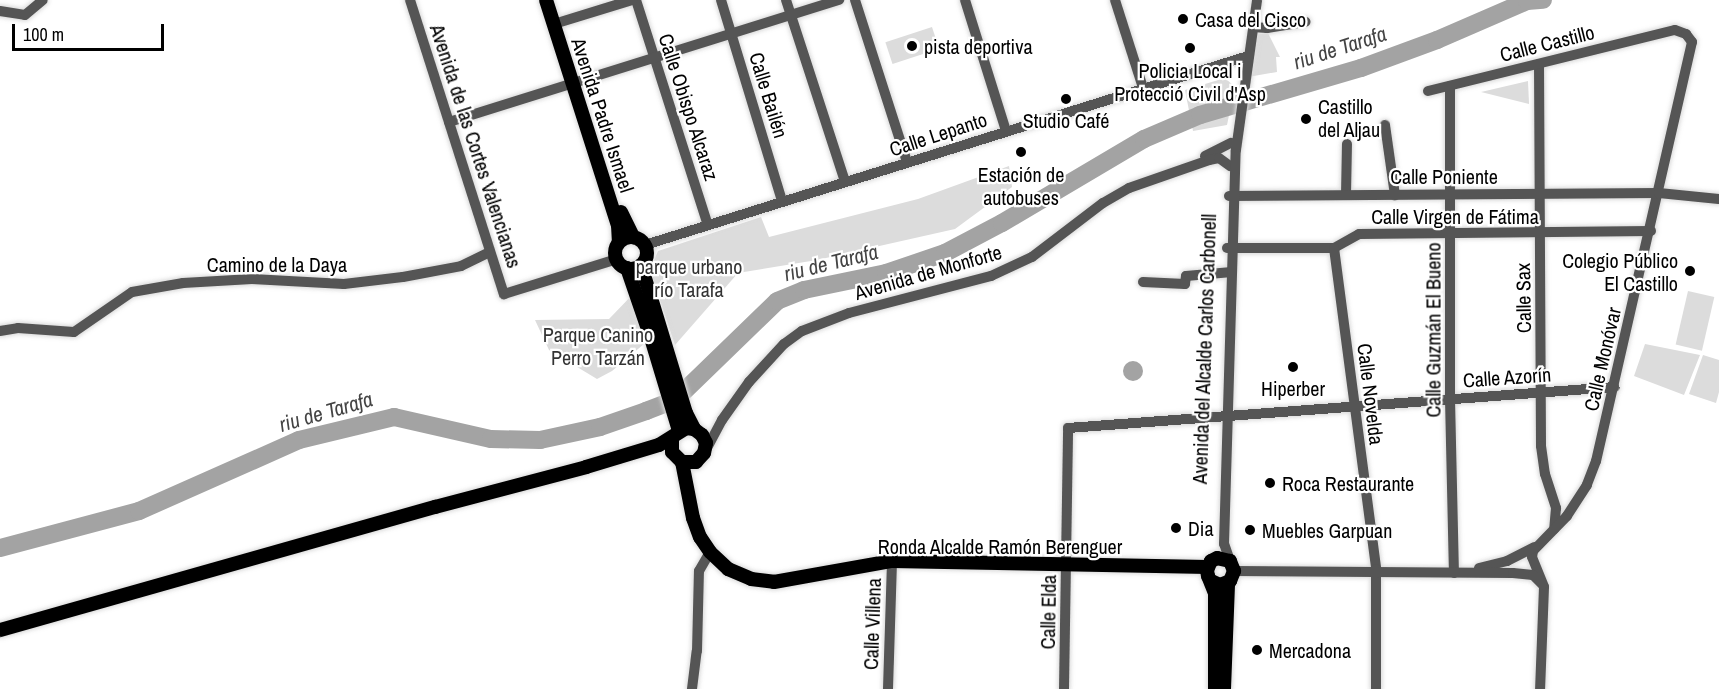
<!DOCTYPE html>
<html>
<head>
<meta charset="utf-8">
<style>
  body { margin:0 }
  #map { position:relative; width:1719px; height:689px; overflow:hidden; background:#fff; font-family:"Archivo Narrow",sans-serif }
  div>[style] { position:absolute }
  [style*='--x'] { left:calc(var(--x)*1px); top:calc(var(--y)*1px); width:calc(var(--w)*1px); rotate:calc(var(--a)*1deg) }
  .green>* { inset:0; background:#dcdcdc; transform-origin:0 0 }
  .water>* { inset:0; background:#a3a3a3 }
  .round { border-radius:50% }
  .river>* { height:18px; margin:-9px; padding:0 9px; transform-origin:9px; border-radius:9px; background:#a3a3a3 }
  .roads { filter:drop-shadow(0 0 2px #dbdbdb) drop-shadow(0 0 2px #dbdbdb) }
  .minor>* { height:10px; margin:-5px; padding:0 5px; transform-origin:5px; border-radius:5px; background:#555 }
  .major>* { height:14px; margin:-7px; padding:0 7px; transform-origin:7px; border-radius:7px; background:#000 }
  .major>.ring { margin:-7px; padding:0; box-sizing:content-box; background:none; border:14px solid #000; border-radius:50% }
  .dots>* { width:16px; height:16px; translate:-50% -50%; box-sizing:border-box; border:3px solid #fff; border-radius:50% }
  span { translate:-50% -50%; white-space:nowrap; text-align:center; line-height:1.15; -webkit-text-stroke:4.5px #fff; paint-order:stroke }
  .poi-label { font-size:20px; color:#000 }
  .left { translate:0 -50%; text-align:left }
  .right { translate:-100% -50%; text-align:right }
  .street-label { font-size:20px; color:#000 }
  .park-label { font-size:20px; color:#333 }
  .water-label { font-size:21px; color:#444; font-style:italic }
  .scale { position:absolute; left:12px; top:24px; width:152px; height:27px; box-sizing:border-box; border:3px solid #000; border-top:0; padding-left:8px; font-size:18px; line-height:21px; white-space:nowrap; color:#000; -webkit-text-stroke:4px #fff; paint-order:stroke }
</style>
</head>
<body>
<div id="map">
  <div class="green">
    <div style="left:932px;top:27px;width:23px;height:49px;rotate:72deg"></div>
    <div style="clip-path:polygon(1268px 33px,1280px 57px,1276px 57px,1277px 72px,1248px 77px,1254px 35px)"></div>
    <div style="clip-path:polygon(1225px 78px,1235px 87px,1227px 125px,1193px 131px,1185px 90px)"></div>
    <div style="clip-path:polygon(1528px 81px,1529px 104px,1481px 92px)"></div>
    <div style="clip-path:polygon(1009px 166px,1012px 187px,955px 229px,817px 260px,738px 273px,675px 345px,650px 270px,658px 251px,761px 217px,769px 237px,918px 199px)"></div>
    <div style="clip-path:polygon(636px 291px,651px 338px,612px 371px,597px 379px,549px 350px,535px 320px,609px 319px)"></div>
    <div style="left:1688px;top:291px;width:27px;height:55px;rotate:13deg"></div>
    <div style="clip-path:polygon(1645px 344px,1700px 355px,1684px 395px,1634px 376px)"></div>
    <div style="clip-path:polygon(1703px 355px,1719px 360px,1719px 392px,1716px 403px,1689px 394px)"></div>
  </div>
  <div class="water">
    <div class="round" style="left:1123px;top:361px;width:20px;height:20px"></div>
  </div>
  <div class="river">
    <div style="--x:0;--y:548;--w:144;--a:-14.9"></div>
    <div style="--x:139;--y:511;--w:175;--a:-23.9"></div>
    <div style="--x:299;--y:440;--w:98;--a:-13.6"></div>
    <div style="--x:394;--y:417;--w:99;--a:12.8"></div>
    <div style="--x:491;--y:439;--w:49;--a:1.2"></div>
    <div style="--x:540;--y:440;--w:61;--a:-12.2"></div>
    <div style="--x:600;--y:427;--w:49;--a:-19.2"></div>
    <div style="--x:646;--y:411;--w:31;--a:-21"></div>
    <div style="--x:675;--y:400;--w:142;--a:-44.1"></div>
    <div style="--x:777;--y:301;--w:29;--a:-22"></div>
    <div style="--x:804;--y:290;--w:84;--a:-11.7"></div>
    <div style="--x:886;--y:273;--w:62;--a:-18.7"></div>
    <div style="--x:945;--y:253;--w:64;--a:-27.8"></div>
    <div style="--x:1002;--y:223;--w:165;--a:-30.6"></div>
    <div style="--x:1144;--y:139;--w:61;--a:-23.2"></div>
    <div style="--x:1200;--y:115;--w:168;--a:-16.3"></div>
    <div style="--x:1361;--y:68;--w:81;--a:-20.2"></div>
    <div style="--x:1437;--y:40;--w:98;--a:-23.4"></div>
    <div style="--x:1527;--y:1;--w:16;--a:-4"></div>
  </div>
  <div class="roads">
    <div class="minor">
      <div style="--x:410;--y:0;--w:309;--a:72.3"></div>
      <div style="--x:504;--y:294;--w:118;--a:-17.2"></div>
      <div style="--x:636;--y:0;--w:236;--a:72.3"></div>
      <div style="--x:721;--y:0;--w:210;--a:73.1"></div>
      <div style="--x:786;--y:0;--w:191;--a:72"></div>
      <div style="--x:855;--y:0;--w:170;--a:72.2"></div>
      <div style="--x:965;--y:0;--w:137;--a:72.6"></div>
      <div style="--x:1115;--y:0;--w:92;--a:72.3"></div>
      <div style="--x:0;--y:11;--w:25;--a:9"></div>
      <div style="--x:25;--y:15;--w:23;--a:-40"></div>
      <div style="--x:554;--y:24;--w:82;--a:-17.1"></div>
      <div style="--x:1253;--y:27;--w:14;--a:4"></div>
      <div style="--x:1267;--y:28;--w:39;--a:-9"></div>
      <div style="--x:1539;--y:64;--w:382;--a:89.7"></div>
      <div style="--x:1541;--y:446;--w:28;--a:82"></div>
      <div style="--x:1545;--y:474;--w:36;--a:72"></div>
      <div style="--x:1556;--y:508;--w:21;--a:95"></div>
      <div style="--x:1450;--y:86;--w:313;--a:90"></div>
      <div style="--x:1450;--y:399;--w:174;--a:88.7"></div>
      <div style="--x:1428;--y:91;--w:254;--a:-13.9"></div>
      <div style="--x:1675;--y:30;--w:12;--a:20"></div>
      <div style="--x:1686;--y:34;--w:10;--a:53"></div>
      <div style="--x:1692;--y:42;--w:430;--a:102.9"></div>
      <div style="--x:1596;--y:461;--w:26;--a:111"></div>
      <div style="--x:1587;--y:485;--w:37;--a:123"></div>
      <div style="--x:1567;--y:516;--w:49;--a:134.2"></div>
      <div style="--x:1533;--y:551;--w:6;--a:99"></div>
      <div style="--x:1532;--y:557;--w:32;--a:68"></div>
      <div style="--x:1544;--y:587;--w:102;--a:92.2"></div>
      <div style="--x:449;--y:122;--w:409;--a:-17.4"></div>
      <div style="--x:1385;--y:125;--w:71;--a:81.9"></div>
      <div style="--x:1205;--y:156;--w:29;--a:-27"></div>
      <div style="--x:1346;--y:195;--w:51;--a:-88.9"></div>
      <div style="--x:1229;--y:196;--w:430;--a:-0.4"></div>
      <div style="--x:1659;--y:193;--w:60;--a:5.7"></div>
      <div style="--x:645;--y:245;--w:632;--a:-17.4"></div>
      <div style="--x:1227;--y:248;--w:107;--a:0"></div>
      <div style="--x:1334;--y:248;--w:29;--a:-29"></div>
      <div style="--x:1359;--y:234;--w:292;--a:-0.6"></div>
      <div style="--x:1334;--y:248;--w:324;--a:82.5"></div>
      <div style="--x:1376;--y:569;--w:120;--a:90"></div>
      <div style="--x:1143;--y:282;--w:42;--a:2.7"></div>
      <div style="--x:1185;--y:284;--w:8;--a:-83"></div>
      <div style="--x:1186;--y:276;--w:46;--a:-5"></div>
      <div style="--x:0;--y:331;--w:18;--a:-9"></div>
      <div style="--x:18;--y:328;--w:56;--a:4.1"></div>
      <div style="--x:74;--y:332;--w:70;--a:-34.6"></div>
      <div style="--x:132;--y:292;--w:52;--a:-10"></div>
      <div style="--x:183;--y:283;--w:69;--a:-3.3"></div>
      <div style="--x:252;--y:279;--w:92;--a:3.1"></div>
      <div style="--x:344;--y:284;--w:59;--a:-6.8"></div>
      <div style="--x:403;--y:277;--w:59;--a:-10.7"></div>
      <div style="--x:461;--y:266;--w:32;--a:-26"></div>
      <div style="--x:706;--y:450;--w:34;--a:-62"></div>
      <div style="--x:722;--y:420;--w:47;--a:-54.6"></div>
      <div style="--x:749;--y:382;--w:52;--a:-47.4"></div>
      <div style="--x:784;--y:344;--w:22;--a:-36"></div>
      <div style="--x:802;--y:331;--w:50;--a:-21"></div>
      <div style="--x:849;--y:313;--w:147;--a:-14.6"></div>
      <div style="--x:991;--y:276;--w:45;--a:-24.9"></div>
      <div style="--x:1032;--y:257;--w:89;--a:-37.3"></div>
      <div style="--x:1103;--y:203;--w:30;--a:-30"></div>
      <div style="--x:1129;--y:188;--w:85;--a:-19.3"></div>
      <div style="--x:1209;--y:160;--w:10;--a:-11"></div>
      <div style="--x:1219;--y:158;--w:14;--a:36"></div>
      <div style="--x:1230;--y:561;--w:18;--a:-109"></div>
      <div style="--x:1224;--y:544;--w:394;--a:-88.3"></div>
      <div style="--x:1236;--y:150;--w:151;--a:-82"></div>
      <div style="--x:1479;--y:568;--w:29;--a:-14"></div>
      <div style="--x:1507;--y:561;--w:31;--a:-27"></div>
      <div style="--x:1234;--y:571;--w:279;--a:0.4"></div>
      <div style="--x:1513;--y:573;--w:20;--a:6"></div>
      <div style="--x:1533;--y:575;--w:13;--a:45"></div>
      <div style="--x:692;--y:689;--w:38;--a:-83"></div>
      <div style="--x:697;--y:651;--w:80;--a:-88.6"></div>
      <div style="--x:699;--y:571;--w:22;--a:-60"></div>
      <div style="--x:888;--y:689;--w:128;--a:-88.2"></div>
      <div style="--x:1064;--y:689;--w:261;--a:-89.1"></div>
      <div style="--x:1068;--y:428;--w:548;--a:-4.29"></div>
    </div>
    <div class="major">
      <div style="--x:546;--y:0;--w:236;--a:72.3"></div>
      <div style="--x:618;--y:225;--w:17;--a:87"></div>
      <div style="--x:621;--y:212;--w:28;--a:64"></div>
      <div class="ring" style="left:615px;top:237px;width:18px;height:18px"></div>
      <div style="--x:641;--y:265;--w:155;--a:73.1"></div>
      <div style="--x:686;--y:413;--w:18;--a:63"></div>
      <div style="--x:627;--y:268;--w:74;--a:71.1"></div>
      <div style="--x:651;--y:338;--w:97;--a:73.2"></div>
      <div style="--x:682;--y:462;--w:57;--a:78.9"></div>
      <div style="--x:693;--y:518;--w:20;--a:70"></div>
      <div style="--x:700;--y:537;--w:18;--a:56"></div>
      <div style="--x:710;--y:552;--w:25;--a:43"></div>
      <div style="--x:728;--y:569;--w:25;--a:23"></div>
      <div style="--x:751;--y:579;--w:23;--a:7"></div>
      <div style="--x:774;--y:582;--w:120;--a:-10.1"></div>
      <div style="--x:892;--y:561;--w:316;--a:1.1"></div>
      <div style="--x:1211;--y:581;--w:10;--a:24"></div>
      <div style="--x:1220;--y:585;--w:11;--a:-22"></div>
      <div style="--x:1230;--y:581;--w:11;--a:-68"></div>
      <div style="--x:1234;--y:571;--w:11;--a:-112"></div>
      <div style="--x:1230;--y:561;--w:13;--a:-167"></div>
      <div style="--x:1217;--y:558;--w:7;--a:153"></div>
      <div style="--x:1211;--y:561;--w:10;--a:114"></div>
      <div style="--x:1207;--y:570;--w:6;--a:81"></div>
      <div style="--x:1208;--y:576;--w:18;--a:68"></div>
      <div style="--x:1215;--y:593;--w:96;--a:90"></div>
      <div style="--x:0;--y:630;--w:452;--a:-15.8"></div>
      <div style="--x:435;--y:507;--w:156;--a:-14.8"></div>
      <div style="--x:586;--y:467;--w:76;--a:-16.8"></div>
      <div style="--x:659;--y:445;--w:32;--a:-32"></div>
      <div style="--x:686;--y:428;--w:8;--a:7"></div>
      <div style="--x:694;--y:429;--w:10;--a:37"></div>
      <div style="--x:702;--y:435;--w:9;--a:63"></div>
      <div style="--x:706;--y:443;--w:10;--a:101"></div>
      <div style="--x:704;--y:453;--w:12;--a:132"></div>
      <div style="--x:696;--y:462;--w:14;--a:180"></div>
      <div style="--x:682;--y:462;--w:14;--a:-135"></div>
      <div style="--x:672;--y:452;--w:12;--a:-90"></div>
      <div style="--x:1224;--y:689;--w:106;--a:-87.8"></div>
    </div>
  </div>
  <div class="dots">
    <div style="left:1183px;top:19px;background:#000"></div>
    <div style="left:912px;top:46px;background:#000"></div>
    <div style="left:1190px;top:48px;background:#000"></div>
    <div style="left:1066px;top:99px;background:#000"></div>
    <div style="left:1306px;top:119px;background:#000"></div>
    <div style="left:1021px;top:152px;background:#000"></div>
    <div style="left:1690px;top:271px;background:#000"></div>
    <div style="left:1293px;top:367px;background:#000"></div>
    <div style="left:1270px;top:483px;background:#000"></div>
    <div style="left:1176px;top:528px;background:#000"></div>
    <div style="left:1250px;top:530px;background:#000"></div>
    <div style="left:1257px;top:650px;background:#000"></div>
  </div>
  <div class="poi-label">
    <span class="left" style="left:1195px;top:19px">Casa del Cisco</span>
    <span class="left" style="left:924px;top:46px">pista deportiva</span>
    <span style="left:1190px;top:82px">Policia Local i<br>Protecció Civil d'Asp</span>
    <span class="left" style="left:1318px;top:118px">Castillo<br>del Aljau</span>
    <span style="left:1066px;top:120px">Studio Café</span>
    <span style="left:1021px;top:186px">Estación de<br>autobuses</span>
    <span class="right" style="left:1678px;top:272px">Colegio Público<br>El Castillo</span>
    <span style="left:1293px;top:388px">Hiperber</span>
    <span class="left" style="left:1282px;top:483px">Roca Restaurante</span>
    <span class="left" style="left:1188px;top:528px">Dia</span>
    <span class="left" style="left:1262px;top:530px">Muebles Garpuan</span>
    <span class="left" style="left:1269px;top:650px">Mercadona</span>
  </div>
  <div class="street-label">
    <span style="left:1547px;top:43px;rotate:-14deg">Calle Castillo</span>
    <span style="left:769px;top:95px;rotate:73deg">Calle Bailén</span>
    <span style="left:689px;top:107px;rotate:72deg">Calle Obispo Alcaraz</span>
    <span style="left:603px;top:115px;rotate:72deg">Avenida Padre Ismael</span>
    <span style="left:938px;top:134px;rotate:-18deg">Calle Lepanto</span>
    <span style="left:476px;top:146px;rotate:72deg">Avenida de las Cortes Valencianas</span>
    <span style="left:1444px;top:176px">Calle Poniente</span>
    <span style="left:1455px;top:216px">Calle Virgen de Fátima</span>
    <span style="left:277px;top:264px">Camino de la Daya</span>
    <span style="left:928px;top:272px;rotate:-16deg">Avenida de Monforte</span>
    <span style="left:1523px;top:298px;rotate:-91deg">Calle Sax</span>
    <span style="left:1433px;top:330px;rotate:-90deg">Calle Guzmán El Bueno</span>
    <span style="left:1204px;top:349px;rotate:-88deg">Avenida del Alcalde Carlos Carbonell</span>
    <span style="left:1602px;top:359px;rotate:-77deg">Calle Monóvar</span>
    <span style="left:1507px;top:377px;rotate:-4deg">Calle Azorín</span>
    <span style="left:1371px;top:394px;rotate:83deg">Calle Novelda</span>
    <span style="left:1000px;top:546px">Ronda Alcalde Ramón Berenguer</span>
    <span style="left:1048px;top:612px;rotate:-89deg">Calle Elda</span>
    <span style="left:872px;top:624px;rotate:-88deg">Calle Villena</span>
  </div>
  <div class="park-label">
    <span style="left:689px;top:278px">parque urbano<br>río Tarafa</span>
    <span style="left:598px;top:346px">Parque Canino<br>Perro Tarzán</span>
  </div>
  <div class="water-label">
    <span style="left:1340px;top:48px;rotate:-18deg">riu de Tarafa</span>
    <span style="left:831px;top:263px;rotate:-14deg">riu de Tarafa</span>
    <span style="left:326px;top:412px;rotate:-16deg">riu de Tarafa</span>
  </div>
  <div class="scale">100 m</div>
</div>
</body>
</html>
